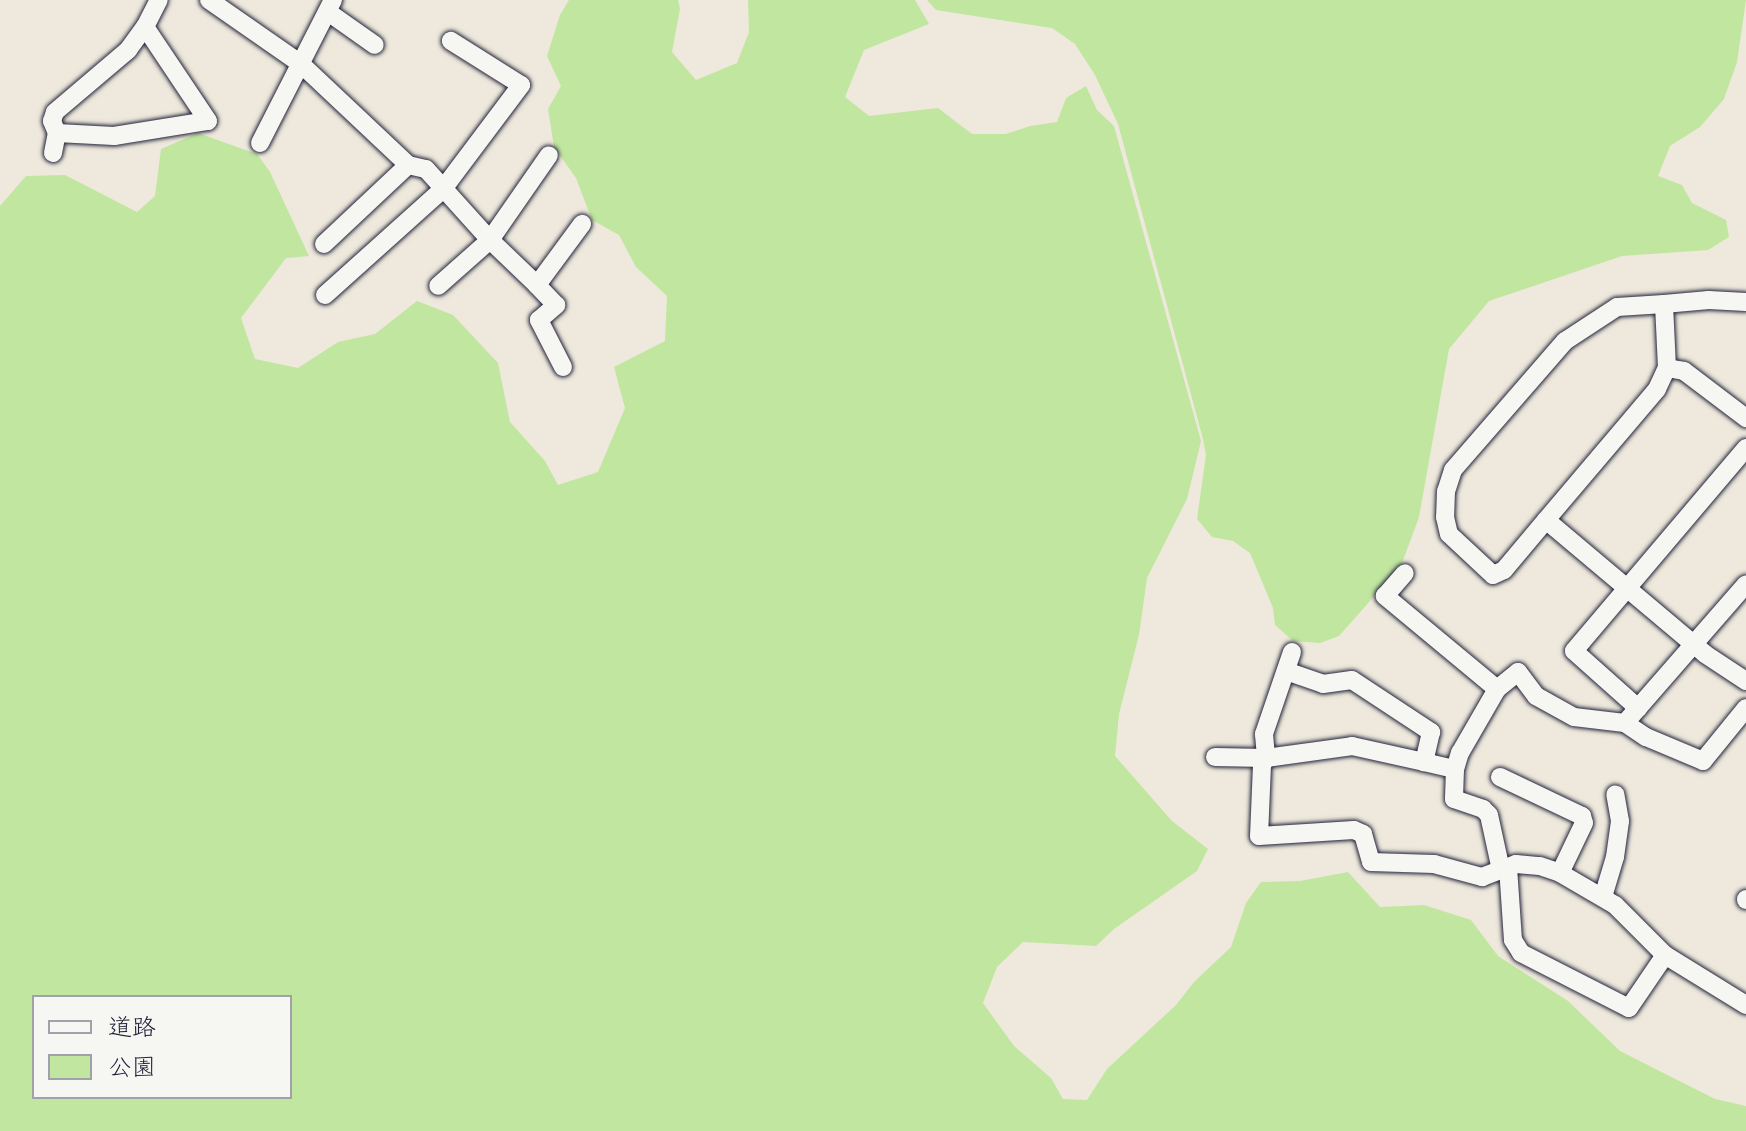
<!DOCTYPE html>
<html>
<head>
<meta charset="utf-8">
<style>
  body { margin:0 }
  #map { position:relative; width:1746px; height:1131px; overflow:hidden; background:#eee9dc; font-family:"Indie Flower","Klee One",sans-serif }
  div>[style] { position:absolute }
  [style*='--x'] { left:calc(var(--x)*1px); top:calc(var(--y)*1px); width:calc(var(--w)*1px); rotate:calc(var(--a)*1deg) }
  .green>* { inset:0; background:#c1e6a0 }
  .roads { filter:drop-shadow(0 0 2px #22223b) drop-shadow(0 0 2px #22223b) }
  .minor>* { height:18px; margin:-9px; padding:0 9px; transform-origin:9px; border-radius:9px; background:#f6f6f2 }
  span { translate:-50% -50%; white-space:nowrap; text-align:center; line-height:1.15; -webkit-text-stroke:7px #f6f6f2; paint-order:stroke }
  .legend { position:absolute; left:32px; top:995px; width:260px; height:104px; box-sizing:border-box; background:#f6f6f2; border:2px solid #a1a1a9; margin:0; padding:10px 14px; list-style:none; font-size:24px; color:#22223b }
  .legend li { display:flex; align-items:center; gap:16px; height:40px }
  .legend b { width:40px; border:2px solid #a1a1a9 }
</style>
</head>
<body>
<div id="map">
  <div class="green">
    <div style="clip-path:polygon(evenodd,569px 0,678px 0,680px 9px,672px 52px,696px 80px,737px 63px,749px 32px,748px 0,915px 0,929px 24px,864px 50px,845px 97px,869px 116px,938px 108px,972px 134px,1006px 134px,1030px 126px,1057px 122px,1066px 98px,1086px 86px,1097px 110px,1114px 126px,1201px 441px,1187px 499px,1147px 578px,1139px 635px,1119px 714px,1115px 756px,1172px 821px,1208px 849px,1197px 871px,1114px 929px,1096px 946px,1023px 942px,997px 967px,983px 1003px,1014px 1046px,1051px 1078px,1063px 1099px,1087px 1100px,1107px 1069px,1176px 1005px,1194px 982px,1231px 947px,1246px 903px,1261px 882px,1300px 881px,1348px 872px,1380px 907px,1424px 905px,1471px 920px,1498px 956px,1568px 1001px,1620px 1051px,1715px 1099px,1746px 1106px,1746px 1131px,0 1131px,0 206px,26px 176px,65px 175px,137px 212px,155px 196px,161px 149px,198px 133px,257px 154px,270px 172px,309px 256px,286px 258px,241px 318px,255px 359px,298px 368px,338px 342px,375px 334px,417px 301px,453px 315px,498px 363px,510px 422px,545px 461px,558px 485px,598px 472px,625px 408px,614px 367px,665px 341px,667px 296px,636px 267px,619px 235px,592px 220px,576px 178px,554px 147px,548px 109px,561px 86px,547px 56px,560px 15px,569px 0,34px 997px,290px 997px,290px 1097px,34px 1097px,34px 997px)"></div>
    <div style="clip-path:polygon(927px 0,1746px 0,1737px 62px,1724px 99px,1700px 127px,1670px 146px,1658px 176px,1682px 185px,1692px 203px,1726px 220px,1729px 237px,1708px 250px,1622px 256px,1489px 301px,1449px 349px,1419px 517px,1401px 566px,1339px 636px,1320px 643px,1293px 641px,1275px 625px,1273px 608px,1250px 553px,1233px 541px,1212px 537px,1197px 519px,1206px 455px,1203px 439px,1118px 124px,1095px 75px,1075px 44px,1052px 28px,936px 10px)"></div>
  </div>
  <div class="roads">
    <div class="minor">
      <div style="--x:209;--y:0;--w:112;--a:34.8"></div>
      <div style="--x:301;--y:64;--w:147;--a:43.3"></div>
      <div style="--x:408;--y:165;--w:18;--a:13"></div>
      <div style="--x:426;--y:169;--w:96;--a:48"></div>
      <div style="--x:490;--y:240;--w:69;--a:138.5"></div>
      <div style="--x:328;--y:12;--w:57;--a:35.1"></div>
      <div style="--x:57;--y:133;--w:13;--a:-113"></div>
      <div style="--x:52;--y:121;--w:9;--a:-72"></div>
      <div style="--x:55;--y:112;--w:96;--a:-40.3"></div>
      <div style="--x:128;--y:50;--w:29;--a:-54"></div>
      <div style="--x:145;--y:27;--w:30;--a:-63"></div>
      <div style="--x:260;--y:143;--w:161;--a:-63"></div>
      <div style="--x:53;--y:153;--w:20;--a:-79"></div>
      <div style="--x:57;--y:133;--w:57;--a:3"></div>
      <div style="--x:114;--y:136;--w:95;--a:-9.1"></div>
      <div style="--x:208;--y:121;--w:113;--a:-123.8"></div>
      <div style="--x:324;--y:244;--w:115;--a:-43.2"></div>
      <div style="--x:537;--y:285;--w:65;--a:-136.2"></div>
      <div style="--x:490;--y:240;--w:103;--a:-55.2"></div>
      <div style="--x:325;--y:295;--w:159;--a:-41.9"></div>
      <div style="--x:443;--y:189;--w:130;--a:-53.1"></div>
      <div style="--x:521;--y:85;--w:83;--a:-147.8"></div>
      <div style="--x:1664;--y:304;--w:47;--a:176.3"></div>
      <div style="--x:1617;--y:307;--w:62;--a:146.8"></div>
      <div style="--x:1565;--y:341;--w:171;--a:131"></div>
      <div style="--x:1453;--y:470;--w:22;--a:108"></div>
      <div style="--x:1446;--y:491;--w:26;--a:92"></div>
      <div style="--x:1445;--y:517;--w:17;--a:77"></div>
      <div style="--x:1449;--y:534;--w:60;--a:43"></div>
      <div style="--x:1493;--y:575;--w:12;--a:-24"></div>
      <div style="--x:1504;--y:570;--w:65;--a:-50"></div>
      <div style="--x:1546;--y:520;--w:208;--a:40.1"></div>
      <div style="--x:1705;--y:654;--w:49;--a:33.4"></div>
      <div style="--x:563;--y:367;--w:53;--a:-117.1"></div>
      <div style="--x:539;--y:320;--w:23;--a:-41"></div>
      <div style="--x:556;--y:305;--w:28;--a:-134"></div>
      <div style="--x:537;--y:285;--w:76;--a:-53.6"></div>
      <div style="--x:1667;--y:368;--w:64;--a:-92.7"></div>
      <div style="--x:1664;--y:304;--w:45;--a:-5.1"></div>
      <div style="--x:1709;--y:300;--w:37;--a:3"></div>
      <div style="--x:1746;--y:448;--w:266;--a:130.3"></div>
      <div style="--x:1574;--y:651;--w:86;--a:41.7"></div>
      <div style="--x:1638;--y:708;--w:164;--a:-48.9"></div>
      <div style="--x:1546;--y:520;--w:172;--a:-49.7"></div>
      <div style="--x:1657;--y:389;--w:23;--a:-65"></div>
      <div style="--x:1667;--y:368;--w:17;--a:10"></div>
      <div style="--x:1684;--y:371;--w:78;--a:37.2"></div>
      <div style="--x:1292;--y:652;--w:87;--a:108.9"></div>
      <div style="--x:1264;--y:734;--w:24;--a:85"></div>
      <div style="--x:1266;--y:758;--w:8;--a:120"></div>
      <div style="--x:1262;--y:765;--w:71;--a:92.4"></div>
      <div style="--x:1259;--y:836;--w:95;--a:-3.6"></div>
      <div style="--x:1354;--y:830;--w:10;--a:24"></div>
      <div style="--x:1363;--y:834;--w:29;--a:74"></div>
      <div style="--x:1371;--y:862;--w:63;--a:1.8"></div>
      <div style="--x:1434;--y:864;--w:50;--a:15.2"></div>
      <div style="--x:1482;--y:877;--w:36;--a:-21"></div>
      <div style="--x:1516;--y:864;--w:24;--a:5"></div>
      <div style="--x:1540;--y:866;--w:21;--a:19"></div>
      <div style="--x:1560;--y:873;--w:64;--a:30.2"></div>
      <div style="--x:1615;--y:905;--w:71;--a:45"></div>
      <div style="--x:1286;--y:671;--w:39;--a:19"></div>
      <div style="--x:1323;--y:684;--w:29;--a:-8"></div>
      <div style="--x:1352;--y:680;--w:95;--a:33.4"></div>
      <div style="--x:1431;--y:732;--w:31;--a:103"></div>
      <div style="--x:1424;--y:762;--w:32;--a:13"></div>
      <div style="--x:1455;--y:769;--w:17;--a:-73"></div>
      <div style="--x:1460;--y:753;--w:74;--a:-60"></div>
      <div style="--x:1497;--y:689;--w:146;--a:-140.3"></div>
      <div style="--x:1385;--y:596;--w:30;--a:-49"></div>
      <div style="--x:1497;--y:689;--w:27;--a:-39"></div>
      <div style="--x:1518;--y:672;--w:30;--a:53"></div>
      <div style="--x:1536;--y:696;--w:43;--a:28.9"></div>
      <div style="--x:1574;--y:717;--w:51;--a:6.7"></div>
      <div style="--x:1625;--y:723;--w:20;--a:-49"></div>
      <div style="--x:1625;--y:723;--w:25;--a:34"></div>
      <div style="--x:1646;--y:737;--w:62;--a:22.8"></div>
      <div style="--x:1703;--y:761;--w:68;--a:-50.9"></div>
      <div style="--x:1215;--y:757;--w:51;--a:1.1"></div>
      <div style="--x:1266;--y:758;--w:87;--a:-7.9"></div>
      <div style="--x:1352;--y:746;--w:74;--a:12.5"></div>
      <div style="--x:1455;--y:769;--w:30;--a:92"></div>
      <div style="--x:1454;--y:799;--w:31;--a:19"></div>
      <div style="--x:1483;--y:809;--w:8;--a:45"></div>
      <div style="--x:1489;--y:815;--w:56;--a:77.7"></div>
      <div style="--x:1500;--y:777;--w:91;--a:25.4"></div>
      <div style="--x:1582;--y:816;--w:7;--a:74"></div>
      <div style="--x:1584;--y:823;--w:55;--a:115.6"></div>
      <div style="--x:1508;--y:867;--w:73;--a:86.1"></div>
      <div style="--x:1513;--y:940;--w:15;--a:58"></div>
      <div style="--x:1521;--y:953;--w:121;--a:27"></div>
      <div style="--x:1629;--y:1008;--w:64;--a:-55.8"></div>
      <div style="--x:1665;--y:955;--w:95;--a:31.7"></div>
      <div style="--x:1603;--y:897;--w:42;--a:-73.3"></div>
      <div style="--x:1615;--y:857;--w:36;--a:-82"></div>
      <div style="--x:1620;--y:821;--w:27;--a:-100"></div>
      <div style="--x:1746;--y:900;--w:1;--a:-90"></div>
    </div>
  </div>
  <ul class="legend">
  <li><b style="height:10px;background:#f6f6f2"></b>道路</li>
  <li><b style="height:22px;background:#c1e6a0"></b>公園</li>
  </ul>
</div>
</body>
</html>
